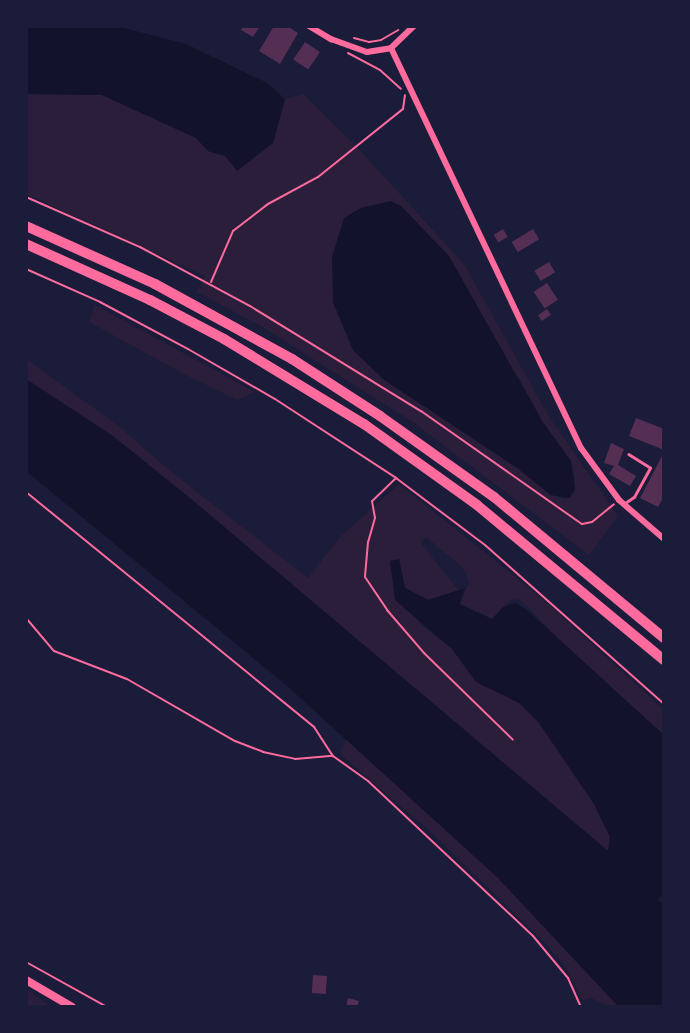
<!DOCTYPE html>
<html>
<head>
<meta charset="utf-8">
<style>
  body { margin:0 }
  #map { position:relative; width:690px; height:1033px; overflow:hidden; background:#1b1b3a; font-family:Helvetica,sans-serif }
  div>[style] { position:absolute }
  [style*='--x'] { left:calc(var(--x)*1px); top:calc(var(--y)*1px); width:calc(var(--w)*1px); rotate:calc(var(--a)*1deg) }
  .green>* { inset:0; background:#2a1e3b }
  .water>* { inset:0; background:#12122b }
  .building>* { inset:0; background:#542f53; transform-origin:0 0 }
  .path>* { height:2px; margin:-1px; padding:0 1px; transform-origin:1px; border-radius:1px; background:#ff6b9d }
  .service>* { height:2.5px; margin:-1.25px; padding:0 1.25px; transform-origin:1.25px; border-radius:1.25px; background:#ff6b9d }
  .tertiary>* { height:6px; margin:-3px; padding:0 3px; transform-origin:3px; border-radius:3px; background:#ff6b9d }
  .secondary>* { height:8px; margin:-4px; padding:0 4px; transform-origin:4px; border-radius:4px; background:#ff6b9d }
  .motorway>* { height:10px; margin:-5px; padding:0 5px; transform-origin:5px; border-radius:5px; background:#ff6b9d }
  span { translate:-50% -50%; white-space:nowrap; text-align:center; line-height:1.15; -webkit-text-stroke:4px #1b1b3a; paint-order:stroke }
  .frame { position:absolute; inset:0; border:28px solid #1b1b3a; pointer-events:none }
</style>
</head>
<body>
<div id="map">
  <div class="green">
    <div style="clip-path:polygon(evenodd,26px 94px,102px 95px,196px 138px,208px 151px,225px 156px,273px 143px,285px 99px,303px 94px,355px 145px,464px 264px,548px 415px,618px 516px,589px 555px,413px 422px,259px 325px,197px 292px,205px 276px,26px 194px,26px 94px,333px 302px,519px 377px,542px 421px,571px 461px,575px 480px,574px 494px,565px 499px,551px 495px,517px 468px,383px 379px,353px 350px,333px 302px)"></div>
    <div style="clip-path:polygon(95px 305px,255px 392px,237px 400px,182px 373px,89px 322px)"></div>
    <div style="clip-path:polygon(26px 359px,116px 424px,174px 474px,308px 578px,340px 537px,399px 484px,544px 600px,664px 710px,664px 735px,573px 654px,521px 600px,511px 599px,493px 619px,459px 604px,469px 582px,463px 568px,426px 537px,421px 543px,459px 591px,428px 600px,405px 588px,399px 559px,390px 561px,420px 624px,452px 649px,476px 681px,519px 703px,539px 723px,594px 804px,610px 837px,608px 851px,191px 499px,113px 436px,26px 379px)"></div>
    <div style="clip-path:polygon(346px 739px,497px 877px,619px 1007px,608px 1007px,592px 998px,582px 1000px,566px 968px,546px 944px,433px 834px,340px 754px)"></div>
    <div style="clip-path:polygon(26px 988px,29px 990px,51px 1007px,26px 1007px)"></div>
  </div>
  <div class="water">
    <div style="clip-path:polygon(26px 26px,116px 26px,186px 44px,267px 83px,285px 99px,273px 143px,237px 171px,225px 156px,208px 151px,196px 138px,102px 95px,26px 94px)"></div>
    <div style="clip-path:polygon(391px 201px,401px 206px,449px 256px,542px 421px,571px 461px,575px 489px,569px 498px,551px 495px,517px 468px,383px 379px,353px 350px,333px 302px,332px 257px,344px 218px,361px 208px)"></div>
    <div style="clip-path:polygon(26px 379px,113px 436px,191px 499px,608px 851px,610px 837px,594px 804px,539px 723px,519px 703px,476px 682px,452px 649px,395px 600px,390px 561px,399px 559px,405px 588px,428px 600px,465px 588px,460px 604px,492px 619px,503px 607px,515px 603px,527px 610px,664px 735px,664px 899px,661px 896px,658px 900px,664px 905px,664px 1007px,619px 1007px,497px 877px,286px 685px,26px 471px)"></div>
  </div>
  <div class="building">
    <div style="clip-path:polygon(243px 26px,260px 26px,253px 37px,241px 30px)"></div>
    <div style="clip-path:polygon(274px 26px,287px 26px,298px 33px,280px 64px,259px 51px)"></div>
    <div style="left:305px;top:42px;width:18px;height:21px;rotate:34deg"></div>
    <div style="left:503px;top:229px;width:9px;height:11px;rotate:58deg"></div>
    <div style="left:533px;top:229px;width:12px;height:25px;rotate:59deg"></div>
    <div style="left:549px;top:262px;width:12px;height:17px;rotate:59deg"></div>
    <div style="left:547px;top:283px;width:20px;height:16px;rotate:57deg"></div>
    <div style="left:547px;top:309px;width:7px;height:11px;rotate:56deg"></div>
    <div style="clip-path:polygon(636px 418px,664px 429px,664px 450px,629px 436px)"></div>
    <div style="clip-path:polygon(611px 443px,624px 449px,618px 465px,636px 476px,630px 486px,609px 474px,614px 466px,604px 463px)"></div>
    <div style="clip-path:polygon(662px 456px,664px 496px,658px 507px,640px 498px)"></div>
    <div style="left:313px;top:975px;width:14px;height:18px;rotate:4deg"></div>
    <div style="clip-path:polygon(348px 998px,359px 1001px,357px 1007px,346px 1007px)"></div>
  </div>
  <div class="path">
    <div style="--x:354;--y:38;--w:16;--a:15"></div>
    <div style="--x:369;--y:42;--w:12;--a:-9"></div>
    <div style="--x:381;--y:40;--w:20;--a:-30"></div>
    <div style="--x:348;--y:53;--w:36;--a:28"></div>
    <div style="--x:380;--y:70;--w:28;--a:42"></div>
    <div style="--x:26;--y:197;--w:124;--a:23.7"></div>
    <div style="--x:140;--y:247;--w:125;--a:28.2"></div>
    <div style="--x:250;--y:306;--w:201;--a:31.6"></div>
    <div style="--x:421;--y:411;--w:197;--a:35.1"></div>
    <div style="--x:582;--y:524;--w:10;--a:-11"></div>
    <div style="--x:592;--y:522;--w:28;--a:-39"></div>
    <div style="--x:26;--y:269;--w:81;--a:24"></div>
    <div style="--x:100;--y:302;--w:100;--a:28.1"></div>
    <div style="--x:188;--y:349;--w:100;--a:29.9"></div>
    <div style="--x:275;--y:399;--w:145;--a:33.1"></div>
    <div style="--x:396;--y:478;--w:111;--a:37"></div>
    <div style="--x:485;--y:545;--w:239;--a:41.6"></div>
    <div style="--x:211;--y:282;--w:56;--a:-66.7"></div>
    <div style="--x:233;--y:231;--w:44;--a:-37.6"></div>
    <div style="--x:268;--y:204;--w:57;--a:-28.4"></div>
    <div style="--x:318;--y:177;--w:109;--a:-38.7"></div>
    <div style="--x:403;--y:109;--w:14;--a:-82"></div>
    <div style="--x:396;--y:478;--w:33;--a:136"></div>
    <div style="--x:372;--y:501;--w:17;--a:80"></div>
    <div style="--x:375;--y:518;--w:25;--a:106"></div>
    <div style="--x:368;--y:542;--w:35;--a:95"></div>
    <div style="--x:365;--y:577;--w:40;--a:56"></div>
    <div style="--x:387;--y:610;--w:57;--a:49.3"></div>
    <div style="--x:424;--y:653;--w:124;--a:44.3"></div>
    <div style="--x:26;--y:492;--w:372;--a:39.2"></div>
    <div style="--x:314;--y:727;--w:35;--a:57"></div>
    <div style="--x:333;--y:756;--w:43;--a:35.5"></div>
    <div style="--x:368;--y:781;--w:226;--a:43.2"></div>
    <div style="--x:533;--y:936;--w:55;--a:50.2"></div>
    <div style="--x:568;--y:978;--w:32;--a:66"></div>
    <div style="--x:26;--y:618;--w:43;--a:49.7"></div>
    <div style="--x:54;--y:651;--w:78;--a:21"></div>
    <div style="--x:127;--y:679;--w:125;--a:29.9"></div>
    <div style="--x:235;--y:741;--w:30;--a:21"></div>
    <div style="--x:263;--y:752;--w:33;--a:12"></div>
    <div style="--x:295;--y:759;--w:38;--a:-5"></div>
    <div style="--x:26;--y:962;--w:93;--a:29.1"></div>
  </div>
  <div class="service">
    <div style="--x:625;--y:503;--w:11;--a:-34"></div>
    <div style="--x:634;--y:497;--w:33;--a:-61"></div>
    <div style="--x:650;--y:468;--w:25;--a:-148"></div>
  </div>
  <div class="tertiary">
    <div style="--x:309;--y:26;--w:26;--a:31"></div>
    <div style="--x:331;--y:39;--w:38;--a:20"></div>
    <div style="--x:367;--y:52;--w:24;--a:-9"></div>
    <div style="--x:391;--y:48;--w:32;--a:-44"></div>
    <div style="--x:391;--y:48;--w:443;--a:64.6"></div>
    <div style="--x:581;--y:448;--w:64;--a:53.8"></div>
    <div style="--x:619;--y:500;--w:60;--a:40.9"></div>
  </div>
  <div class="secondary">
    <div style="--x:26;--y:980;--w:53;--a:30.4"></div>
  </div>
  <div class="motorway">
    <div style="--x:26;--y:226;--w:141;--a:24.2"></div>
    <div style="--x:155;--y:284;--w:156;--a:28.7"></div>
    <div style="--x:292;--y:359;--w:105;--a:32.9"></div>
    <div style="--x:380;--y:416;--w:140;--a:35.4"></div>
    <div style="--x:494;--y:497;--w:221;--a:39.7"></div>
    <div style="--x:26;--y:244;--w:136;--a:24.3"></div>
    <div style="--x:150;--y:300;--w:84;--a:27.8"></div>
    <div style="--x:224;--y:339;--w:164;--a:31.3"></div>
    <div style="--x:364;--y:424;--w:139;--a:35.6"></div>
    <div style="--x:477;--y:505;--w:243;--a:39.7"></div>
  </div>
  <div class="frame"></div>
</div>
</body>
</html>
